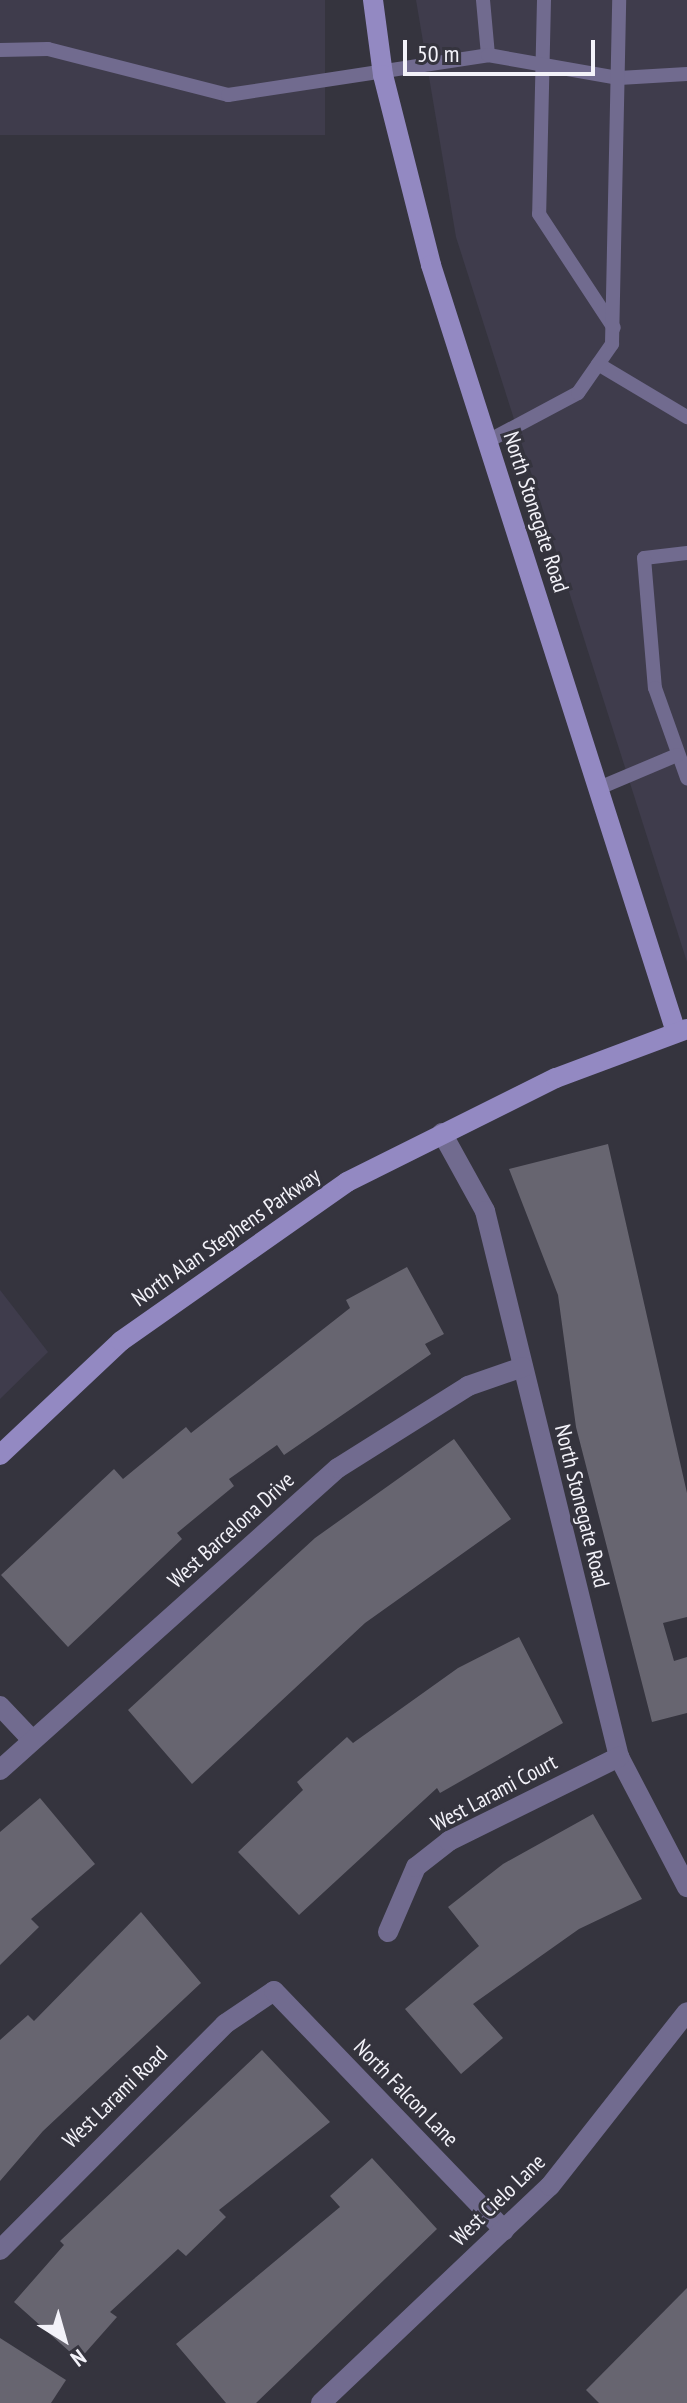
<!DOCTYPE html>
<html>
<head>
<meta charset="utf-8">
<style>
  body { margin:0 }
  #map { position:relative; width:687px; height:2403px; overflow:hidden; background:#35343e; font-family:"PT Sans Narrow",sans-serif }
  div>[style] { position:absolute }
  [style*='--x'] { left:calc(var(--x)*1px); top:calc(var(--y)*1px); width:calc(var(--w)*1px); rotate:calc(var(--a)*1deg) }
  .built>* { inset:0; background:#3f3c4c; transform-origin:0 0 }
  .building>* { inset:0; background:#676570 }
  .lane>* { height:14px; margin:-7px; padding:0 7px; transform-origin:7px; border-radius:7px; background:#716b8f }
  .street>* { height:20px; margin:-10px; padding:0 10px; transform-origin:10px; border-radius:10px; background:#716b8f }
  .secondary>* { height:20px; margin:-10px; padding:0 10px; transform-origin:10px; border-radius:10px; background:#9389c2 }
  span { translate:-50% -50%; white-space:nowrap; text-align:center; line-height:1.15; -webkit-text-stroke:6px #35343e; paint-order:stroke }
  .street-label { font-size:22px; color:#f3f2f9 }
  .north { position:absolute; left:24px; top:2299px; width:80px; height:80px; -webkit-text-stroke:6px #35343e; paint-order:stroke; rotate:143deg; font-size:22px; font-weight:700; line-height:32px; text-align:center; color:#f3f2f9 }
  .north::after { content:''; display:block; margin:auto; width:28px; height:36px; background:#f3f2f9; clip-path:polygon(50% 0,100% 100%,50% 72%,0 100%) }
  .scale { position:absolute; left:403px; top:40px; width:192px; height:36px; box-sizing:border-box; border:4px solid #f3f2f9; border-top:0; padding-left:10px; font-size:24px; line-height:28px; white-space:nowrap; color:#f3f2f9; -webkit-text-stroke:6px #35343e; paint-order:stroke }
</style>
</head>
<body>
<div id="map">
  <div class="built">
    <div style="left:0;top:0;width:325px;height:135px"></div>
    <div style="clip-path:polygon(416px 0,687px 0,687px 962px,456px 237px)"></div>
    <div style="clip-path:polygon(0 1290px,48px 1352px,0 1399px)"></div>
  </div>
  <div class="building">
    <div style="clip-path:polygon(608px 1144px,687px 1493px,687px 1617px,663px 1623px,674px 1661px,687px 1657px,687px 1713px,652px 1722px,576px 1427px,558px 1295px,509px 1169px)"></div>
    <div style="clip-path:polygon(407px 1267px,444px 1334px,425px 1344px,431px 1354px,284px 1455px,277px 1445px,229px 1479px,234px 1486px,177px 1533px,182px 1539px,68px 1647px,1px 1575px,114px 1469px,123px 1479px,186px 1427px,191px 1433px,350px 1308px,346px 1300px)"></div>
    <div style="clip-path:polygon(454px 1439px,511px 1519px,365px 1623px,192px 1784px,128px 1710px,315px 1538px)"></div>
    <div style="clip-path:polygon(519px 1637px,563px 1723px,440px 1793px,437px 1788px,299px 1915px,238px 1852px,303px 1790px,297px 1782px,347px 1737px,353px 1743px,458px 1668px)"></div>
    <div style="clip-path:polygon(40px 1798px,95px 1864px,31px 1919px,39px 1927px,0 1965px,0 1832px)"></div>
    <div style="clip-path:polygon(593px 1814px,642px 1899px,579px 1929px,473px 2004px,503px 2038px,461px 2074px,405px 2009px,479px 1946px,448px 1907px,503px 1864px)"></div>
    <div style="clip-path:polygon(141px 1912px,201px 1983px,43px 2131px,0 2181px,0 2040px,28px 2015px,34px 2021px)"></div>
    <div style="clip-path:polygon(262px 2050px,330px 2122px,219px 2210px,226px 2217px,186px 2256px,178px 2249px,110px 2312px,117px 2317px,79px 2360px,14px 2302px,64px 2245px,60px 2241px)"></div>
    <div style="clip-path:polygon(372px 2158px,437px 2229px,256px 2403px,226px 2403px,176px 2344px,340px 2207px,330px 2196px)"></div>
    <div style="clip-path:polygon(687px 2288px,687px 2403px,599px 2403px,586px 2390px)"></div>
    <div style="clip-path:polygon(0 2338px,66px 2380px,51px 2403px,0 2403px)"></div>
  </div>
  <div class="lane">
    <div style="--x:483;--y:0;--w:55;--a:84.8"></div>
    <div style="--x:544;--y:0;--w:214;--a:91.3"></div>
    <div style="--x:539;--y:214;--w:136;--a:56.7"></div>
    <div style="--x:0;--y:50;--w:48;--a:-1.2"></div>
    <div style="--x:48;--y:49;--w:186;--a:14.3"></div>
    <div style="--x:228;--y:95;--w:263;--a:-8.7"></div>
    <div style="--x:488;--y:55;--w:133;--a:10"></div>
    <div style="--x:619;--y:78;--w:68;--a:-3.4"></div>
    <div style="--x:598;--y:364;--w:104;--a:30.8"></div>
    <div style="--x:488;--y:441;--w:102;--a:-28.1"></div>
    <div style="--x:578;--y:393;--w:60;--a:-55.2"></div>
    <div style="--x:612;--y:344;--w:344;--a:-88.8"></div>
    <div style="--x:687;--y:553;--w:43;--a:173.4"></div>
    <div style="--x:644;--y:558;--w:130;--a:85.2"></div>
    <div style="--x:655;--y:688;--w:96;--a:70.4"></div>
    <div style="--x:599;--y:788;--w:85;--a:-22.9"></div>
  </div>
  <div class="street">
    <div style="--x:442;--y:1133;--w:89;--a:61.1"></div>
    <div style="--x:485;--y:1211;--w:562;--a:76.21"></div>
    <div style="--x:619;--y:1757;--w:147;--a:62.4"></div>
    <div style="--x:0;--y:1706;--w:47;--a:46.7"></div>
    <div style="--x:0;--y:1770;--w:453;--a:-41.8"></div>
    <div style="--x:338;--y:1468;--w:154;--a:-32.2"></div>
    <div style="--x:468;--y:1386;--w:58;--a:-19.1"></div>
    <div style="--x:388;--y:1932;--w:71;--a:-66.7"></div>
    <div style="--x:416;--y:1867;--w:42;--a:-38.2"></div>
    <div style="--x:449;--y:1841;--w:190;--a:-26.3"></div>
    <div style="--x:0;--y:2250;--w:319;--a:-45.1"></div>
    <div style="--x:225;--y:2024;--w:59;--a:-34"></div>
    <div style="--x:274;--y:1991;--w:332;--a:46.1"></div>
    <div style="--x:321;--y:2403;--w:315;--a:-43.5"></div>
    <div style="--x:550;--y:2186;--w:221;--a:-51.8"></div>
  </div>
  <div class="secondary">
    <div style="--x:373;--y:0;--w:76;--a:82.4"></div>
    <div style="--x:383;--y:75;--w:196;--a:75.8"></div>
    <div style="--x:431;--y:265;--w:805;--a:72.29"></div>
    <div style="--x:0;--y:1455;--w:166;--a:-43.3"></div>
    <div style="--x:121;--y:1341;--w:276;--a:-35.1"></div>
    <div style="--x:347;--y:1182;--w:233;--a:-26.5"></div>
    <div style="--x:556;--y:1078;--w:140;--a:-20.5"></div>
  </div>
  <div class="street-label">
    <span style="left:536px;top:512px;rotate:72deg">North Stonegate Road</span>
    <span style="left:226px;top:1237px;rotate:-35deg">North Alan Stephens Parkway</span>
    <span style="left:582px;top:1506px;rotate:76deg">North Stonegate Road</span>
    <span style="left:231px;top:1530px;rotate:-42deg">West Barcelona Drive</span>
    <span style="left:494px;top:1793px;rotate:-28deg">West Larami Court</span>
    <span style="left:406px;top:2093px;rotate:46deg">North Falcon Lane</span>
    <span style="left:115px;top:2097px;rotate:-44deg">West Larami Road</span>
    <span style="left:498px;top:2200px;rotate:-44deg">West Cielo Lane</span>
  </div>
  <div class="north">N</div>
  <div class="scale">50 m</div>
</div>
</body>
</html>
